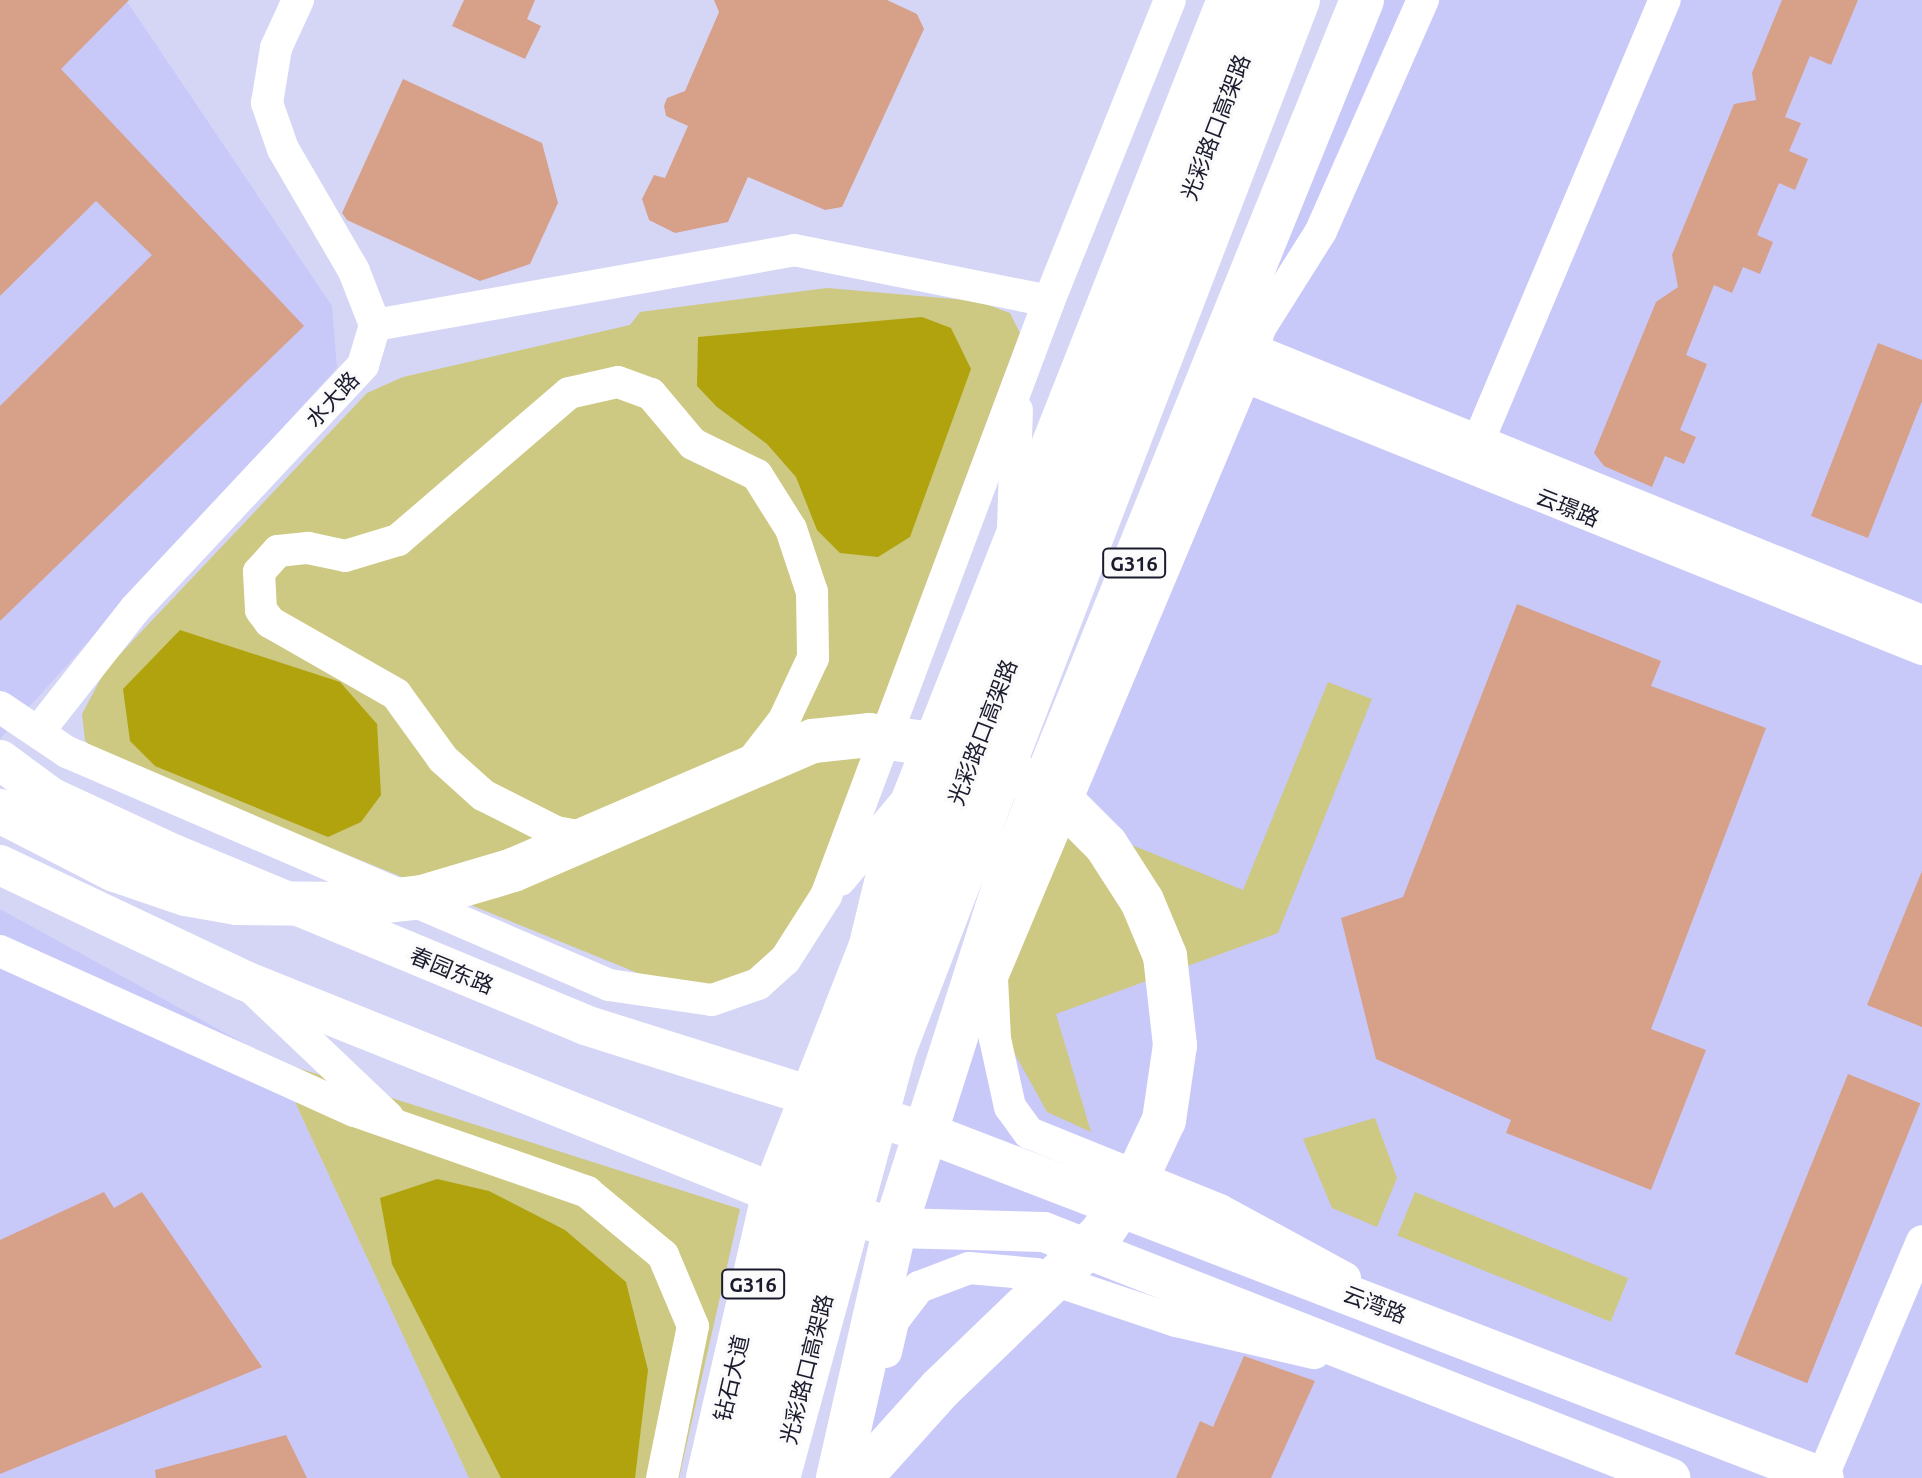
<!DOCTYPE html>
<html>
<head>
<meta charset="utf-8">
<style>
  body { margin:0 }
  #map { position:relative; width:1922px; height:1478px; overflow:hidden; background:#d5d6f6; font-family:Ubuntu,"Noto Sans SC",sans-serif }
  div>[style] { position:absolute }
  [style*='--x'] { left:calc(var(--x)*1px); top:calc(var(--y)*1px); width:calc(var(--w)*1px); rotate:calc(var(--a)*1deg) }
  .built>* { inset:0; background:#c8c9f9 }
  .green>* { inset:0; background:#cdc882; transform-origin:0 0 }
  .forest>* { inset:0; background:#b0a30e }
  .building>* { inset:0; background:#d7a089; transform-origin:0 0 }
  .minor>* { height:32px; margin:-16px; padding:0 16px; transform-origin:16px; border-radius:16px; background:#fff }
  .major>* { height:40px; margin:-20px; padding:0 20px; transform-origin:20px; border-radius:20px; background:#fff }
  .highway>* { height:44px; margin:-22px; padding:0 22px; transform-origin:22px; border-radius:22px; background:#fff }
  span { translate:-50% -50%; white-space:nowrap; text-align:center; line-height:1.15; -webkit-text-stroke:6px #fafafa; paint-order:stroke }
  .shield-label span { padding:2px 6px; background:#fafafa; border:2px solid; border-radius:6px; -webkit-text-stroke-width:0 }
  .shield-label { font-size:20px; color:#1b1b2e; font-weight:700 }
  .street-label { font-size:22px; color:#1b1b2e }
</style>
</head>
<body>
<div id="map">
  <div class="built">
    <div style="clip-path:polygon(0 0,126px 0,332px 306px,337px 368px,0 739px)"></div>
    <div style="clip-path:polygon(1362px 0,1922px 0,1922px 1478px,838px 1478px,895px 1228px)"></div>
    <div style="clip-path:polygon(0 909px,276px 1061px,469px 1478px,0 1478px)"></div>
  </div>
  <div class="green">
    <div style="clip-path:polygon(827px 288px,977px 301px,1010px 313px,1020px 333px,802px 916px,779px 955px,714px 990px,672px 987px,95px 752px,85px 740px,82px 714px,106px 669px,367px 393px,403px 377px,630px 325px,640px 312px)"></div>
    <div style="clip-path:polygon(1328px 682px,1372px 699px,1278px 933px,1056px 1014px,1091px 1132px,1047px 1112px,1011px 1047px,1002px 981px,1070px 820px,1243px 890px)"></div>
    <div style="clip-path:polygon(276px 1061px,740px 1209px,679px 1478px,469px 1478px)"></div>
    <div style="clip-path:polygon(1375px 1118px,1397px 1178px,1377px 1227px,1332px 1208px,1303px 1139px)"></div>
    <div style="left:1415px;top:1192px;width:230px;height:47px;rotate:22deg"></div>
  </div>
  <div class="forest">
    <div style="clip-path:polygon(922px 317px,951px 328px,971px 369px,910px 537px,878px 557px,840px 553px,817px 530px,796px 477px,767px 444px,717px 407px,697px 386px,698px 337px)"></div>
    <div style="clip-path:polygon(180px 630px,340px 682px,377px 724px,381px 795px,361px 822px,328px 837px,155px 766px,130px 741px,123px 689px)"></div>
    <div style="clip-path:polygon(437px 1179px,489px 1191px,565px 1230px,626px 1282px,648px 1370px,635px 1478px,501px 1478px,392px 1264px,380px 1198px)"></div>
  </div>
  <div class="building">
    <div style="clip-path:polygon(0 0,129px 0,61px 69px,304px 326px,0 621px,0 406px,152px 255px,96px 201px,0 296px)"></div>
    <div style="clip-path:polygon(464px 0,535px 0,527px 19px,541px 26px,525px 59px,452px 26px)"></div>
    <div style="clip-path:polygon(714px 0,887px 0,917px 14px,924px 29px,842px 207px,825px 210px,748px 177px,728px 222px,675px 233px,649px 220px,642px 199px,654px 175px,665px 178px,688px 126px,666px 116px,664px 106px,667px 98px,685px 91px,719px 12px)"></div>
    <div style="clip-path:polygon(1782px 0,1858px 0,1831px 65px,1810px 56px,1785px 117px,1801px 123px,1789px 151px,1808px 159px,1795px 190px,1779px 183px,1757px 235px,1773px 242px,1760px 274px,1743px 267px,1732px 293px,1714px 285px,1686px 355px,1707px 364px,1680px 430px,1696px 437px,1684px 464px,1665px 456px,1652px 487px,1604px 466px,1594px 453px,1656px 302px,1678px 287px,1672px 255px,1734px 104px,1756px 100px,1752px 73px)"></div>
    <div style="clip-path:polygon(403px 79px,542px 143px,558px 203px,530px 264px,480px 281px,347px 220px,342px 213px)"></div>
    <div style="clip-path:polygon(1878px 343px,1922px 360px,1922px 401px,1868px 538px,1811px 516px)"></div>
    <div style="clip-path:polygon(1517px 604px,1661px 661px,1651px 686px,1766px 728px,1651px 1029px,1706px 1050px,1651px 1190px,1506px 1133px,1511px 1120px,1376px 1059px,1341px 918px,1403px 897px)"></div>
    <div style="clip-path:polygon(1922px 871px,1922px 1027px,1867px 1005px)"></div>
    <div style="left:1848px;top:1074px;width:78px;height:302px;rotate:22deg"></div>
    <div style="clip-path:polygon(104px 1192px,114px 1208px,142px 1192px,262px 1367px,0 1474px,0 1240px)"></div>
    <div style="clip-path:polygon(1244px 1356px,1315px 1381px,1271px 1478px,1176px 1478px,1200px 1421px,1213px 1427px)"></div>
    <div style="clip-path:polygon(286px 1435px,307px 1478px,156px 1478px,155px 1470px)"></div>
  </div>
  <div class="minor">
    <div style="--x:375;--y:325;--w:426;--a:-10.1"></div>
    <div style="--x:794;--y:250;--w:260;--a:11.3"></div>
    <div style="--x:1232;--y:341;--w:745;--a:22.09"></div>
    <div style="--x:1226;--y:369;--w:750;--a:21.91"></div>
    <div style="--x:1478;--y:442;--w:480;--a:-67.1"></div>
    <div style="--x:1013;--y:528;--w:118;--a:-88.1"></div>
    <div style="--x:0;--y:707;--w:81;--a:33.9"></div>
    <div style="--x:67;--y:752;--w:590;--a:23.26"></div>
    <div style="--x:609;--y:985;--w:104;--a:8.3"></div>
    <div style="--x:712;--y:1000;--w:49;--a:-19.2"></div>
    <div style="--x:758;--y:984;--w:36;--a:-42"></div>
    <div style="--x:785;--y:960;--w:76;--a:-57.4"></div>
    <div style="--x:826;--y:896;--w:635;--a:-69.45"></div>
    <div style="--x:1049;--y:301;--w:324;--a:-68.1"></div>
    <div style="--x:38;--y:732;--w:157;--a:-51.7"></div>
    <div style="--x:135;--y:609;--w:334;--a:-46.9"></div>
    <div style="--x:363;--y:365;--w:42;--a:-73.3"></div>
    <div style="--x:375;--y:325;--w:58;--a:-111.3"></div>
    <div style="--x:354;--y:271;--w:141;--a:-120.2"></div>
    <div style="--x:283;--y:149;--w:49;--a:-109.2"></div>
    <div style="--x:267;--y:103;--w:56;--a:-80.7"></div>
    <div style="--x:276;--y:48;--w:53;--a:-65.4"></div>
    <div style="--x:589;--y:838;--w:34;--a:-170"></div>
    <div style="--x:556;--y:832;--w:82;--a:-153.1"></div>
    <div style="--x:483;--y:795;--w:54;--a:-138"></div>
    <div style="--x:443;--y:759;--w:80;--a:-125.9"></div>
    <div style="--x:396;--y:694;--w:145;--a:-150.3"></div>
    <div style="--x:270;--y:622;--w:15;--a:-127"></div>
    <div style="--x:261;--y:610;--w:38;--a:-93"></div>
    <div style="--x:259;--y:572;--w:28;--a:-48"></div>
    <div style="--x:278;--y:551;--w:30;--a:-6"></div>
    <div style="--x:308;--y:548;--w:38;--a:12"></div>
    <div style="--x:345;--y:556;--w:55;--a:-16.8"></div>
    <div style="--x:398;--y:540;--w:225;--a:-40.7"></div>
    <div style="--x:569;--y:393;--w:50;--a:-12.7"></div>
    <div style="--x:618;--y:382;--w:35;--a:20"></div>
    <div style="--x:651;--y:394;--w:65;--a:50"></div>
    <div style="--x:693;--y:444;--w:71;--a:25.8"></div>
    <div style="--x:757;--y:475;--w:64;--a:57.8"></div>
    <div style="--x:791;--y:529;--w:66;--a:71.6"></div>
    <div style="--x:812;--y:592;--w:66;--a:89.1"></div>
    <div style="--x:813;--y:658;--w:68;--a:115.1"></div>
    <div style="--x:784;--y:720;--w:62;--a:127.8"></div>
    <div style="--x:840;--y:880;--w:98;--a:-50"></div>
    <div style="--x:0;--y:951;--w:389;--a:24.3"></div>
    <div style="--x:355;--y:1111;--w:246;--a:19.2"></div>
    <div style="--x:587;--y:1192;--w:99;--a:39.7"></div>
    <div style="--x:663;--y:1255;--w:77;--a:67.1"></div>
    <div style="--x:693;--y:1326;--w:155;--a:101.5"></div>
    <div style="--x:253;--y:989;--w:186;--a:43.5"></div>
    <div style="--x:1345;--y:1278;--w:142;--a:-151.5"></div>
    <div style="--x:1220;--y:1210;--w:206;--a:-158"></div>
    <div style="--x:1029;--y:1133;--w:32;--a:-126"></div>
    <div style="--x:1010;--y:1107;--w:70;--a:-102.4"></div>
    <div style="--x:995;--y:1039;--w:62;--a:-92.8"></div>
    <div style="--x:992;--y:977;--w:650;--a:-67.18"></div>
    <div style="--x:1244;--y:378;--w:52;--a:-72.3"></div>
    <div style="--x:1260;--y:328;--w:115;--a:-57.8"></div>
    <div style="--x:1321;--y:231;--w:253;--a:-66.2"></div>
    <div style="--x:886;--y:1352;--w:32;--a:-77"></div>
    <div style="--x:893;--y:1321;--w:43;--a:-52.6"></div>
    <div style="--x:919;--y:1287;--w:53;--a:-20.8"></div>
    <div style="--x:969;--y:1268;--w:67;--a:5.1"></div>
    <div style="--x:1036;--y:1274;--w:148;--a:18.6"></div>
    <div style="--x:1176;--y:1321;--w:142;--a:13.1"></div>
    <div style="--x:1822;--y:1478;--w:257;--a:-67.1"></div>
  </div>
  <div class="major">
    <div style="--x:0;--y:760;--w:64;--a:36.2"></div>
    <div style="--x:52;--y:798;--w:133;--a:24.8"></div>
    <div style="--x:173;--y:854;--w:446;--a:22.5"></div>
    <div style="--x:585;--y:1025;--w:356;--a:17.5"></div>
    <div style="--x:925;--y:1132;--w:963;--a:21.05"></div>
    <div style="--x:0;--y:865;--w:271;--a:25.3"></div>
    <div style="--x:245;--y:981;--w:570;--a:21.84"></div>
    <div style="--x:774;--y:1193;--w:126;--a:16.1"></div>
    <div style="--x:895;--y:1228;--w:149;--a:1.5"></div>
    <div style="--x:1044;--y:1232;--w:673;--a:21.45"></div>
  </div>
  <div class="highway">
    <div style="--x:0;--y:811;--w:129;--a:27.2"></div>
    <div style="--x:115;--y:870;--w:75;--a:18.7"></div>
    <div style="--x:186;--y:894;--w:52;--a:10"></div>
    <div style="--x:237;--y:903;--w:123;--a:0.5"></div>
    <div style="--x:360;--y:904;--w:62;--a:-6.4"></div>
    <div style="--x:422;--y:897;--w:95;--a:-16.5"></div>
    <div style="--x:513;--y:870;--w:327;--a:-23.3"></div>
    <div style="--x:813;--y:741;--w:56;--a:-6.1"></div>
    <div style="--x:869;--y:735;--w:55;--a:8.4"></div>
    <div style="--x:923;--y:743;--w:69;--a:16.9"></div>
    <div style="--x:989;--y:763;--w:70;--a:24.4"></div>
    <div style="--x:1053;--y:792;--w:75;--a:45"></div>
    <div style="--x:1106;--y:845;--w:67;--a:57.3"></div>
    <div style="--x:1142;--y:901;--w:60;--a:67.3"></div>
    <div style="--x:1165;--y:956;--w:90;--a:83.6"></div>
    <div style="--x:1175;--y:1045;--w:76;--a:98.3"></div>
    <div style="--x:1164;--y:1120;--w:75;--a:115.2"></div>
    <div style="--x:1132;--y:1188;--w:55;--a:124"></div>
    <div style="--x:1101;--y:1234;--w:223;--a:136.1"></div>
    <div style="--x:940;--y:1389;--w:120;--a:132"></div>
    <div style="--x:708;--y:1478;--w:293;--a:-77"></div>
    <div style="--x:774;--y:1193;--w:266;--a:-68.6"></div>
    <div style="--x:871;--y:945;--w:102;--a:-76.4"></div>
    <div style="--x:895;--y:846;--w:910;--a:-68.46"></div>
    <div style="--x:741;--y:1478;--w:195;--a:-75.7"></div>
    <div style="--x:789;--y:1289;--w:265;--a:-73.1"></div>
    <div style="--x:866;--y:1035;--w:1109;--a:-68.97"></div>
    <div style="--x:778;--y:1478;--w:446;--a:-74.8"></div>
    <div style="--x:895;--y:1048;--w:1123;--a:-68.97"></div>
    <div style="--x:838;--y:1478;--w:256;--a:-77.2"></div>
    <div style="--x:895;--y:1228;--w:368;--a:-72.3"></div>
    <div style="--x:1007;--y:877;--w:946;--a:-67.96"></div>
  </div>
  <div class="shield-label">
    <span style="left:1134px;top:563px">G316</span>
    <span style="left:753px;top:1284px">G316</span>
  </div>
  <div class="street-label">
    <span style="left:1215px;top:127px;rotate:-69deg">光彩路口高架路</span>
    <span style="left:332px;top:399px;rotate:-47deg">水大路</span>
    <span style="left:1568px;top:507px;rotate:22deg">云璟路</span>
    <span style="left:982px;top:732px;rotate:-69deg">光彩路口高架路</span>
    <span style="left:452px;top:970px;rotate:22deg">春园东路</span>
    <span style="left:1375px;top:1304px;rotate:21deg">云湾路</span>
    <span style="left:806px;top:1369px;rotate:-76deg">光彩路口高架路</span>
    <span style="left:731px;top:1378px;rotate:-77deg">钻石大道</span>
  </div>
</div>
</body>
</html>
